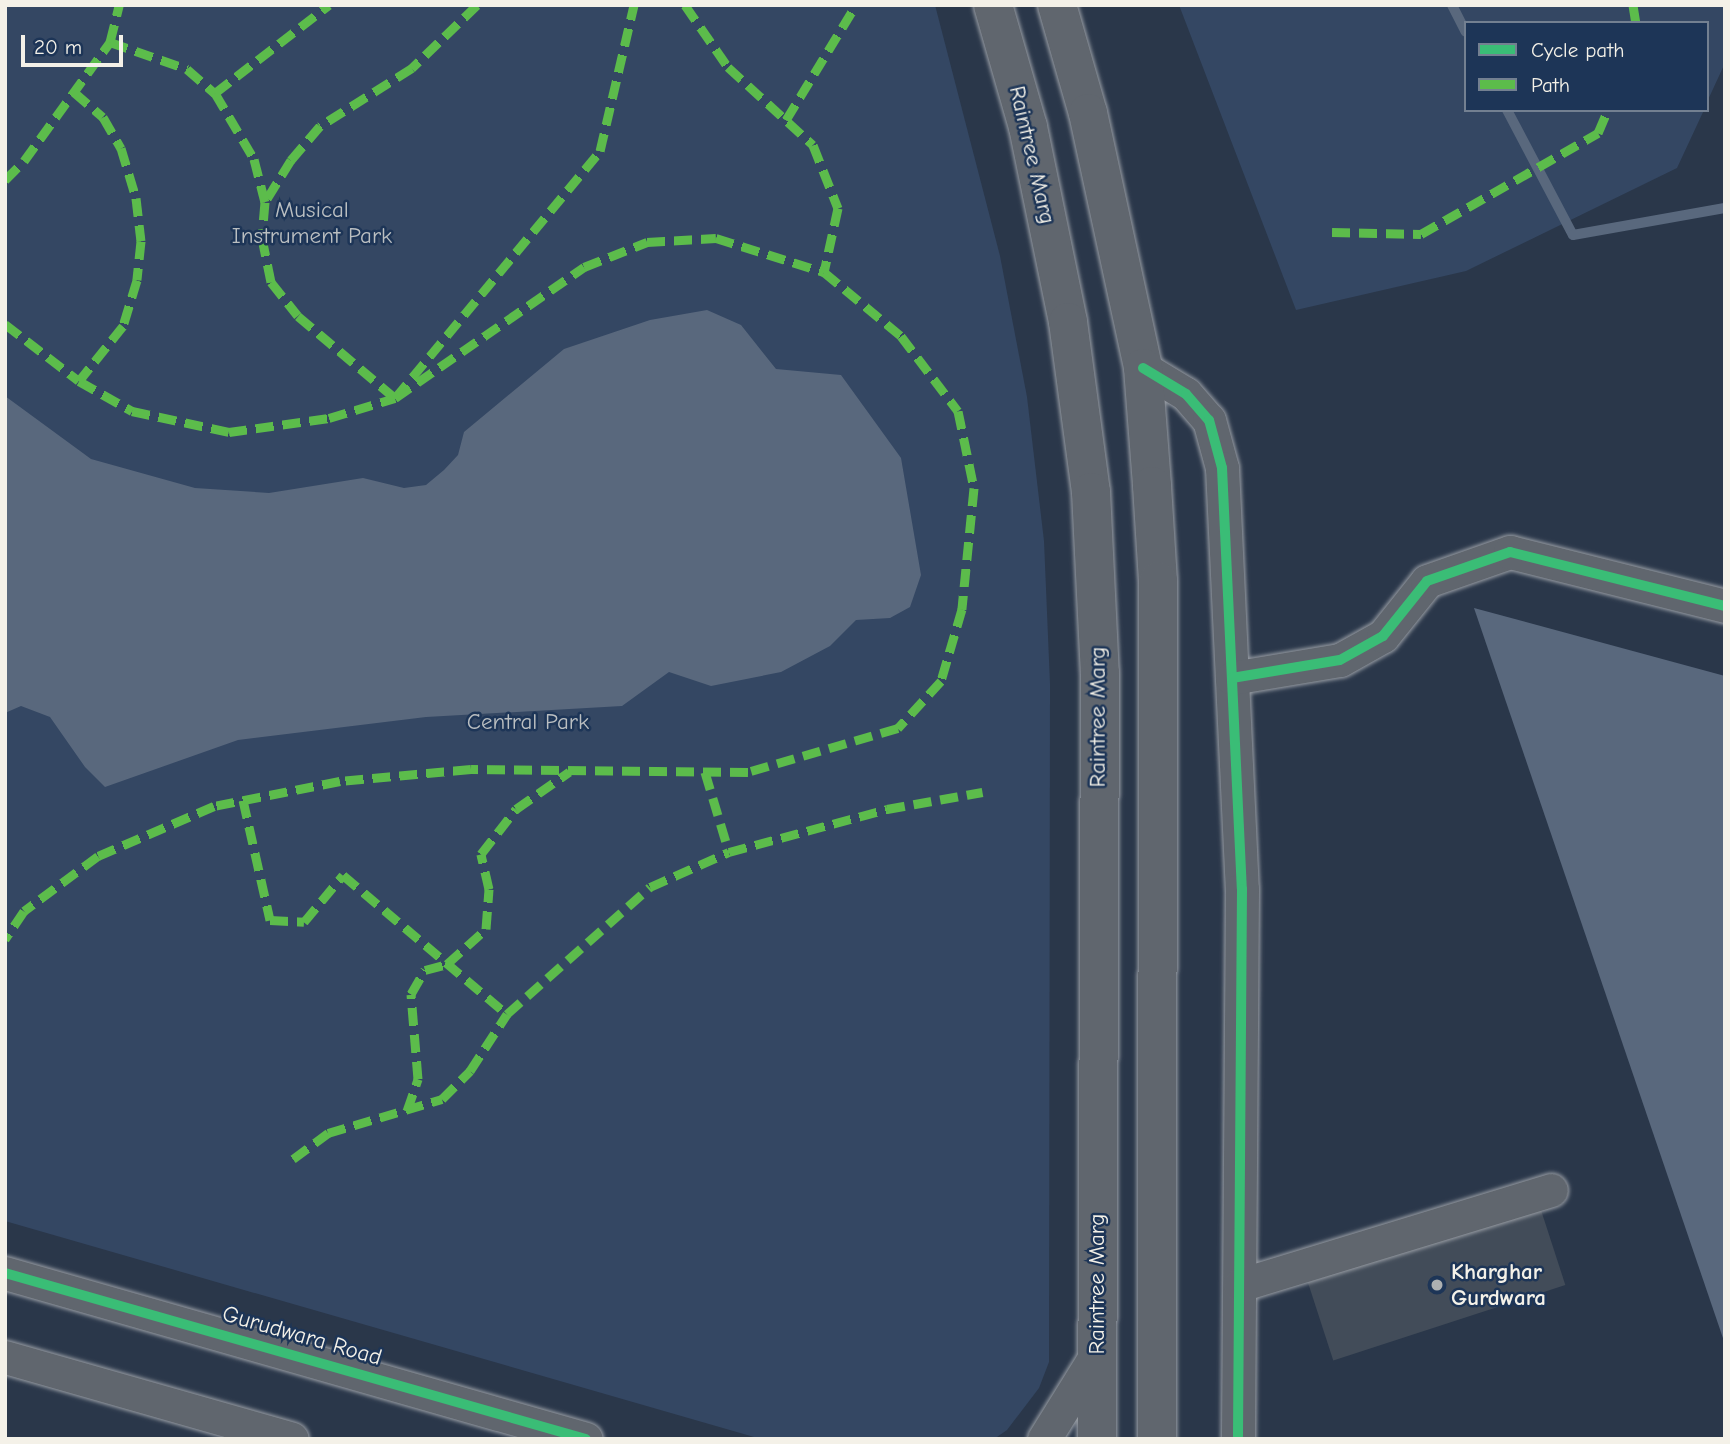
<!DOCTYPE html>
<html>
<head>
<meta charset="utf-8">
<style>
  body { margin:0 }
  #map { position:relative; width:1730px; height:1444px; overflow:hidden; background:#2a374a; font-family:"Comic Neue",sans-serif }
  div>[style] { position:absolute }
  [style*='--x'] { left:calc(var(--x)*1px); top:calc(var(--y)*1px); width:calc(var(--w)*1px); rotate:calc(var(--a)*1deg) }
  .green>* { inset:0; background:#344763 }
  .water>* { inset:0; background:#59687d }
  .stream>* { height:10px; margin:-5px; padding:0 5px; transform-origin:5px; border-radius:5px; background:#59687d }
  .building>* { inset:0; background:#424c59; transform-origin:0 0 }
  .roads { filter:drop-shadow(0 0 2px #979ca3) drop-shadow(0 0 2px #979ca3) }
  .minor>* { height:33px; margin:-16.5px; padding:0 16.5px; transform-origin:16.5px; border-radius:16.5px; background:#60666e }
  .major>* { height:38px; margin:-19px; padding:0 19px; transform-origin:19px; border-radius:19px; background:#60666e }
  .quiet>* { height:9px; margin-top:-4.5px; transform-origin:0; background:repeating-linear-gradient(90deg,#5cbc4b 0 18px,transparent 0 27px) }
  .cycleway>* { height:10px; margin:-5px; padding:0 5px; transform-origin:5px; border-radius:5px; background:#3abd76 }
  .dots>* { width:19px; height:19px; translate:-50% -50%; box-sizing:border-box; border:4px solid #1d3557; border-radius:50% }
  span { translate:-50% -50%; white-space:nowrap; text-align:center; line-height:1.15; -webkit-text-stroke:5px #1d3557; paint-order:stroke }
  .street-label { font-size:23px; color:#f4f1e8 }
  .park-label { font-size:23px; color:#bbbfc1 }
  .poi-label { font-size:23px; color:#f4f1e8; font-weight:700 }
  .left { translate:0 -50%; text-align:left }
  .frame { position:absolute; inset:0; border:7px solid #f4f1e8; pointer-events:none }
  .legend { position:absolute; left:1464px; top:21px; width:245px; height:91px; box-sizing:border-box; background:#1d3557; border:2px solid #738091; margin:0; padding:9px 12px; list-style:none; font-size:21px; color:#f4f1e8 }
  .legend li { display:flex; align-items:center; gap:14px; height:35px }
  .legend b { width:35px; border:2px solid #738091 }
  .scale { position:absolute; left:21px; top:35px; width:102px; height:32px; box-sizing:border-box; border:4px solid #f4f1e8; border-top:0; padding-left:9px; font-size:21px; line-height:24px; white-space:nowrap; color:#f4f1e8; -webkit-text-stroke:5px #1d3557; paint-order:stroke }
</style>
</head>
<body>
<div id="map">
  <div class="green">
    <div style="clip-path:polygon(5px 5px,935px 5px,1000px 256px,1027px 397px,1044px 541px,1050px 684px,1049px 1362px,1039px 1388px,1007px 1430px,994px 1439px,761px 1439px,5px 1221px)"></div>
    <div style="clip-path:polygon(1179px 5px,1725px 5px,1725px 63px,1707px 102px,1707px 23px,1466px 23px,1466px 110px,1704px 110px,1677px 168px,1466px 271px,1296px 310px)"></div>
  </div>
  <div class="water">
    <div style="clip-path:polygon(707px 310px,741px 325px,776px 369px,841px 375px,901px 458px,921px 575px,910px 607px,890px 618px,856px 620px,830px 646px,781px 672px,711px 686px,669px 672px,622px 706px,426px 717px,238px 740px,105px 787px,85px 767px,50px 717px,21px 706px,5px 713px,5px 396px,91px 459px,195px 488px,269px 493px,363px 478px,404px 488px,426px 485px,444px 470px,458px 455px,464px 432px,564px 349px,650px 320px)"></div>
    <div style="clip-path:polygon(1474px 608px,1725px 676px,1725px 1344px)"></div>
  </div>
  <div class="stream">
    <div style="--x:1452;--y:5;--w:30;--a:63"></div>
    <div style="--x:1507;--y:110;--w:141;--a:62.2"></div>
    <div style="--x:1573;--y:235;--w:154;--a:-10.1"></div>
  </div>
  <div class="building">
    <div style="left:1540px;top:1207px;width:82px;height:244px;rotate:72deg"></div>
  </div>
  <div class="roads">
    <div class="minor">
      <div style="--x:1143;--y:368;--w:50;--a:31.2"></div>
      <div style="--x:1186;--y:394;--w:35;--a:49"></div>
      <div style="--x:1209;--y:420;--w:50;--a:74.8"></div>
      <div style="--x:1222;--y:468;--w:421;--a:87.3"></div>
      <div style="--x:1242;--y:889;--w:550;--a:90.42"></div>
      <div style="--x:1232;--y:678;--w:109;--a:-9.5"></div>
      <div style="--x:1340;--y:660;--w:49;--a:-29.2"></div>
      <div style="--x:1383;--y:636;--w:70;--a:-51.3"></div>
      <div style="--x:1427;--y:581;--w:88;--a:-19.3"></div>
      <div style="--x:1510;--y:552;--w:222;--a:14.1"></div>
      <div style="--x:5;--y:1273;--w:604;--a:15.95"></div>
      <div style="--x:1240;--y:1285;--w:325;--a:-17"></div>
      <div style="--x:5;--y:1357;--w:298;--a:15.9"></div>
      <div style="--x:1044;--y:1439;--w:99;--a:-58.2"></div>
    </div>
    <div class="major">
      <div style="--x:993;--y:5;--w:127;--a:74"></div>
      <div style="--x:1028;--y:127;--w:199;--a:78.4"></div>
      <div style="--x:1068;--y:322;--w:172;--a:82.3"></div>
      <div style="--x:1091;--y:492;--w:181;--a:87.2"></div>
      <div style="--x:1100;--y:673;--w:766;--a:90.22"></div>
      <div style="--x:1057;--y:5;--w:112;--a:74"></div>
      <div style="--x:1088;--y:113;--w:261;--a:77.8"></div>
      <div style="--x:1143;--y:368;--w:118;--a:85.6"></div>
      <div style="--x:1152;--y:486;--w:95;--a:86.4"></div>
      <div style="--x:1158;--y:581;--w:858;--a:90.07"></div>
    </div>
  </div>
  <div class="quiet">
    <div style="--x:477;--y:5;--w:91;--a:135.9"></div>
    <div style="--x:412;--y:68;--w:109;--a:147.8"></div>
    <div style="--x:320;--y:126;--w:45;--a:130.5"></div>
    <div style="--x:291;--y:160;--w:49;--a:121.8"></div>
    <div style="--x:265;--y:202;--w:36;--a:95"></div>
    <div style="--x:262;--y:238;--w:45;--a:78.4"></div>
    <div style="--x:271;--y:282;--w:43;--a:51.5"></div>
    <div style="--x:298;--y:316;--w:127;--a:40.2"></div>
    <div style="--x:395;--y:398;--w:321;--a:-50.3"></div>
    <div style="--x:600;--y:151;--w:150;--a:-76.9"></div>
    <div style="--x:685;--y:5;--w:75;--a:55.3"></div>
    <div style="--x:728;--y:67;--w:115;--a:42.5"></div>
    <div style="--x:813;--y:145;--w:68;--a:68.4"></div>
    <div style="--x:838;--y:208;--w:66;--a:102.3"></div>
    <div style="--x:1633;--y:5;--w:18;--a:81"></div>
    <div style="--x:110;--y:42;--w:82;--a:19.3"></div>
    <div style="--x:187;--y:69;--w:37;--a:41"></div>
    <div style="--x:215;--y:93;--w:77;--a:59.4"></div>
    <div style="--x:254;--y:159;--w:44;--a:75.7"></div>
    <div style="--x:74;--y:92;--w:38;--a:41"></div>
    <div style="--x:103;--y:117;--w:36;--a:60"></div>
    <div style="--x:121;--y:148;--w:52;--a:73.3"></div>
    <div style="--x:136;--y:198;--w:43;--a:83.4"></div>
    <div style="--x:141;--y:241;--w:39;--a:96"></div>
    <div style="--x:137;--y:280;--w:48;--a:106.9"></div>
    <div style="--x:123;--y:326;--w:70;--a:128.7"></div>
    <div style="--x:215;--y:93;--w:144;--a:-37.7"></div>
    <div style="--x:786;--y:120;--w:135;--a:-58.7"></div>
    <div style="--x:5;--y:180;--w:27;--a:-45"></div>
    <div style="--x:24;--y:161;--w:147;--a:-54.1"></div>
    <div style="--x:110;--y:42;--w:38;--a:-76"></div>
    <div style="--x:1332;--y:232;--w:89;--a:1.3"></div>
    <div style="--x:1421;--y:234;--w:204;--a:-29.7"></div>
    <div style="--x:1598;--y:133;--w:25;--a:-67"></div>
    <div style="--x:5;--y:324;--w:93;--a:37.6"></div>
    <div style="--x:79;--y:381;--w:61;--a:29.5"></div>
    <div style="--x:132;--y:411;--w:99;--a:12.2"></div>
    <div style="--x:229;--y:432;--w:101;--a:-8"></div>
    <div style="--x:329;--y:418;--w:69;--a:-16.9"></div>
    <div style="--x:395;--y:398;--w:230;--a:-34.7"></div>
    <div style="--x:584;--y:267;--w:68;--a:-21.6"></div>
    <div style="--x:647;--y:242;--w:69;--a:-3.3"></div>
    <div style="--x:716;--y:238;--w:113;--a:17.5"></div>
    <div style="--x:824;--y:272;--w:100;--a:39.7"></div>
    <div style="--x:901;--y:336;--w:94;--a:52.8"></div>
    <div style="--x:958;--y:411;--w:79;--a:78.3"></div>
    <div style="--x:974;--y:488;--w:122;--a:95.7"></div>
    <div style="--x:962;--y:609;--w:75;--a:106.3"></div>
    <div style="--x:941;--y:681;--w:64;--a:132.5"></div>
    <div style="--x:898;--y:728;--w:156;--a:163.7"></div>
    <div style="--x:748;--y:772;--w:277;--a:-179.4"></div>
    <div style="--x:471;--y:769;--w:132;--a:174.8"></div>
    <div style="--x:340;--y:781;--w:128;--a:168.8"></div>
    <div style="--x:214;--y:806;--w:126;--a:156.7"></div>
    <div style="--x:98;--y:856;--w:92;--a:143.4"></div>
    <div style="--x:24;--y:911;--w:34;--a:124"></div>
    <div style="--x:705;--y:772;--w:84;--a:73.3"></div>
    <div style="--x:243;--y:800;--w:123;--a:77.3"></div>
    <div style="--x:270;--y:920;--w:34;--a:3"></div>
    <div style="--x:304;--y:922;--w:61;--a:-50.3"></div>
    <div style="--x:343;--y:875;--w:215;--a:40.3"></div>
    <div style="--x:407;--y:1111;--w:34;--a:-71"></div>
    <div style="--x:418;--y:1079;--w:85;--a:-94.7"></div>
    <div style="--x:411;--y:994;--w:28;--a:-60"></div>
    <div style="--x:425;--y:970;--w:23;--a:-15"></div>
    <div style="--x:447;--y:964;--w:52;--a:-41.9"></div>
    <div style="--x:486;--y:929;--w:40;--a:-85.7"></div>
    <div style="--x:489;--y:889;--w:36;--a:-103"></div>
    <div style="--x:481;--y:854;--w:57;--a:-52.1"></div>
    <div style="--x:516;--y:809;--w:65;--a:-34.9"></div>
    <div style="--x:293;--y:1159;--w:44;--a:-36.6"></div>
    <div style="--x:328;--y:1133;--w:119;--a:-16.6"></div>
    <div style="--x:442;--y:1099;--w:40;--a:-45"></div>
    <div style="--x:470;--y:1071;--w:68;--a:-57"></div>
    <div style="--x:507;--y:1014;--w:191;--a:-41.6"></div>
    <div style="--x:650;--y:887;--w:86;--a:-23.9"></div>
    <div style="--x:729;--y:852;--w:164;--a:-15.2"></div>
    <div style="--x:887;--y:809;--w:97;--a:-10.1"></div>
  </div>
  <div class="cycleway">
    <div style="--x:1143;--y:368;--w:50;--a:31.2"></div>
    <div style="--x:1186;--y:394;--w:35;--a:49"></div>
    <div style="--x:1209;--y:420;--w:50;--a:74.8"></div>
    <div style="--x:1222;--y:468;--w:421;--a:87.3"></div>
    <div style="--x:1242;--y:889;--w:550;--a:90.42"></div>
    <div style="--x:1232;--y:678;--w:109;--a:-9.5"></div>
    <div style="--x:1340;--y:660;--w:49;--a:-29.2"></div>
    <div style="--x:1383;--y:636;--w:70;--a:-51.3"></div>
    <div style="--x:1427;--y:581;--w:88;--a:-19.3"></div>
    <div style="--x:1510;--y:552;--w:222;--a:14.1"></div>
    <div style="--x:5;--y:1273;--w:604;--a:15.95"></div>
  </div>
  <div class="dots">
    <div style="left:1437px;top:1285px;background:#adb0b1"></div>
  </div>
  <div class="street-label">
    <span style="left:1032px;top:155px;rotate:77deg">Raintree Marg</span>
    <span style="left:1098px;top:717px;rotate:-90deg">Raintree Marg</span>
    <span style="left:1097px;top:1284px;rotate:-90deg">Raintree Marg</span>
    <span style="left:302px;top:1336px;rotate:16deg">Gurudwara Road</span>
  </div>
  <div class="park-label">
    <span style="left:312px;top:223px">Musical<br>Instrument Park</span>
    <span style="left:528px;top:722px">Central Park</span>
  </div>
  <div class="poi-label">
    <span class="left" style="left:1451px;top:1285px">Kharghar<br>Gurdwara</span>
  </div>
  <div class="frame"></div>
  <ul class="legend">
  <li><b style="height:9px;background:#3abd76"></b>Cycle path</li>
  <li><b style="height:9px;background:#5cbc4b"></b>Path</li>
  </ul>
  <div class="scale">20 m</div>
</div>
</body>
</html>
